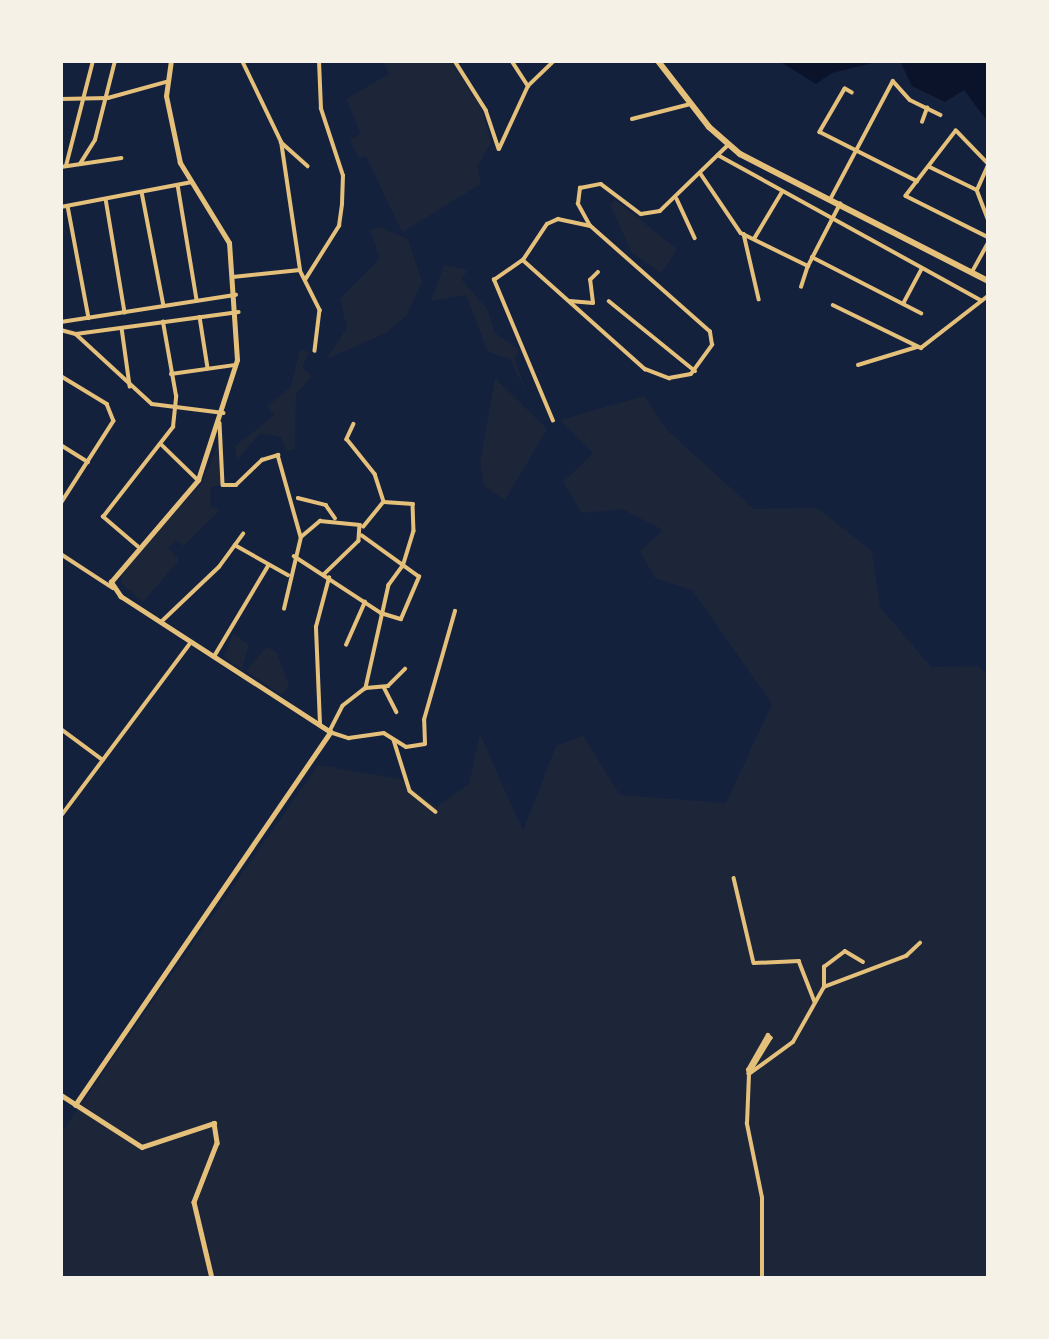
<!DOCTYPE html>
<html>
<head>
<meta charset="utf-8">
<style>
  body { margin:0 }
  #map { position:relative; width:1049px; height:1339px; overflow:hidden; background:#14213d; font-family:"IBM Plex Sans",sans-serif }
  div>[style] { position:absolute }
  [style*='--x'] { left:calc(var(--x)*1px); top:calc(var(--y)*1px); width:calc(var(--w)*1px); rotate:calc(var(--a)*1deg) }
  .green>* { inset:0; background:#1d2539 }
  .water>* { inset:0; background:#0b132b }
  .minor>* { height:3.5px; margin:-1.75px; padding:0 1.75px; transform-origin:1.75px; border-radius:1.75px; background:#e5c07b }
  .tertiary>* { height:4.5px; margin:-2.25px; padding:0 2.25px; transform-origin:2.25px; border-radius:2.25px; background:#e5c07b }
  .primary>* { height:6px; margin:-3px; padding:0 3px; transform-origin:3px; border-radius:3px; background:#e5c07b }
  span { translate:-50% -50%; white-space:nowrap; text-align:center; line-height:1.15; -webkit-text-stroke:7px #f6f1e7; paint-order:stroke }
  .frame { position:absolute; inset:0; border:63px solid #f6f1e7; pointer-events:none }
</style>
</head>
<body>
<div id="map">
  <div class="green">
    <div style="clip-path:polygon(383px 61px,451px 61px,482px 110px,491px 143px,477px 167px,481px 184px,402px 232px,366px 156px,359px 158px,350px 140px,361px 134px,346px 99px,389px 74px)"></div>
    <div style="clip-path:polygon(615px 200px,677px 249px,661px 273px,631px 252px,610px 204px)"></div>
    <div style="clip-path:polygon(380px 227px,408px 239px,422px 282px,406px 316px,386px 333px,326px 359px,347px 328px,340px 299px,380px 258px,370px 230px)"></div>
    <div style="clip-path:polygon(444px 265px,468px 270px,461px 279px,487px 309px,495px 333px,519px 350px,515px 360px,527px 394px,510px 359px,488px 352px,466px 295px,431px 301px)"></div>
    <div style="clip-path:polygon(300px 349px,309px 352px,302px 368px,312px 376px,296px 394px,295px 449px,286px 451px,281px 437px,260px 433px,237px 460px,235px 446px,275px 415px,267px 407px,291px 386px)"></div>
    <div style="clip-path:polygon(495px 378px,547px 429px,505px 500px,484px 486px,480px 463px)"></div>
    <div style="clip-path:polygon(644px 396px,667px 430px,754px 509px,817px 508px,872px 551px,880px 607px,931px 667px,978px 666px,988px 676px,988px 1278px,61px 1278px,61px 1133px,318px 765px,400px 779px,436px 807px,469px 784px,480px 734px,523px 831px,556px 746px,583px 736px,620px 795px,726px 803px,772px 704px,692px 590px,655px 578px,640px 551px,663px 530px,622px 509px,582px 513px,563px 482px,593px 453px,560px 420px)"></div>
    <div style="clip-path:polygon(221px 437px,220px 485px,211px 487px,210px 506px,220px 510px,183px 546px,176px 540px,168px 548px,179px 560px,143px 602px,121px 583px,123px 569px,202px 483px)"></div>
    <div style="clip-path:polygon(233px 634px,249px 645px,242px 669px,224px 657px)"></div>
    <div style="clip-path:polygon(266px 647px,276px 651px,289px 685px,282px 695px,246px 671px)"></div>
  </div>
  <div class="water">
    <div style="clip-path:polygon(779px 61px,881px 61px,832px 73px,816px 84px)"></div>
    <div style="clip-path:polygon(900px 61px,988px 61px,988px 122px,964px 90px,945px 102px,912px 86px)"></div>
  </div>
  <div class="minor">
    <div style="--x:455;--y:61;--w:58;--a:57.7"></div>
    <div style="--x:486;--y:110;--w:41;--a:71.6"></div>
    <div style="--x:499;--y:149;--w:69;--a:-65.3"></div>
    <div style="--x:528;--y:86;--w:36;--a:-44"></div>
    <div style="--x:512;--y:61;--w:30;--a:57"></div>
    <div style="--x:852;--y:93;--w:8;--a:-150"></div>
    <div style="--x:845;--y:89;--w:50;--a:120.2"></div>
    <div style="--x:820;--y:132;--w:109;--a:26.8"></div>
    <div style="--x:61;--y:99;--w:47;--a:-1.2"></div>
    <div style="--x:108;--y:98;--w:60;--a:-15.4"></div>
    <div style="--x:632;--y:119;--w:61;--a:-14.3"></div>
    <div style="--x:922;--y:122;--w:15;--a:-70"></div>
    <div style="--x:281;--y:142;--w:36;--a:42"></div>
    <div style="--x:718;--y:155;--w:300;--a:28.9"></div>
    <div style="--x:80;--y:164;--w:28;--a:-58"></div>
    <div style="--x:95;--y:140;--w:81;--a:-75.8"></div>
    <div style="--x:988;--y:164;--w:46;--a:-134.1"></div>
    <div style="--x:956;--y:131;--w:82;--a:127.6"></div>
    <div style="--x:906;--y:196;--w:92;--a:26.6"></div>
    <div style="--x:66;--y:166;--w:108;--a:-75.6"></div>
    <div style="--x:61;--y:167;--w:61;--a:-8.5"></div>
    <div style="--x:930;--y:167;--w:52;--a:26.1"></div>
    <div style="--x:977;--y:190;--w:31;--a:69"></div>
    <div style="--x:701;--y:174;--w:71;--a:55.9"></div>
    <div style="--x:741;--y:233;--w:75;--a:26.2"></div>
    <div style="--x:808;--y:266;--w:70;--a:-62.7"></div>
    <div style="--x:178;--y:185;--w:117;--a:80.6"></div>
    <div style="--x:977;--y:190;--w:27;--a:-66"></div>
    <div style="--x:142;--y:192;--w:116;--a:79.1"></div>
    <div style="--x:831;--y:198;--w:132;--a:-62.1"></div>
    <div style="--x:893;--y:81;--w:25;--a:48"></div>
    <div style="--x:910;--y:100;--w:34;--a:26"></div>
    <div style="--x:106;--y:199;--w:115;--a:80.5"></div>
    <div style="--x:677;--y:199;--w:43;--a:65.2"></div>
    <div style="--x:68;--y:206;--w:114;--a:79.4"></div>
    <div style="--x:61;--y:207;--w:133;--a:-10.8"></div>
    <div style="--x:744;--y:234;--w:67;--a:77"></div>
    <div style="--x:754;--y:239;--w:55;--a:-59.2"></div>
    <div style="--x:812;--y:257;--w:123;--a:27.2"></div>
    <div style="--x:523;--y:260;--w:164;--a:41.8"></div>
    <div style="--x:645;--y:369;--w:26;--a:21"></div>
    <div style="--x:669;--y:378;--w:22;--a:-10"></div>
    <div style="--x:691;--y:374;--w:36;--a:-54"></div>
    <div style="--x:712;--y:345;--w:13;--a:-99"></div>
    <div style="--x:710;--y:332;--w:160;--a:-138.5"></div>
    <div style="--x:300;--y:270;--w:45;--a:63.4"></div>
    <div style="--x:320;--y:310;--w:41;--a:97"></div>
    <div style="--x:972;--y:272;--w:33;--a:-61"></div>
    <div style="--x:233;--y:277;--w:67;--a:-6"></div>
    <div style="--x:300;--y:270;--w:129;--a:-98.4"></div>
    <div style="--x:281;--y:142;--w:90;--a:-115.7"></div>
    <div style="--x:305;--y:280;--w:64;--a:-57.8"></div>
    <div style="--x:339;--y:226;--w:22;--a:-82"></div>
    <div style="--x:342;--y:204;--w:28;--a:-88"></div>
    <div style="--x:343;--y:176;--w:71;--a:-108.2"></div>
    <div style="--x:321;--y:109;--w:48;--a:-92.4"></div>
    <div style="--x:801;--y:287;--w:22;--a:-72"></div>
    <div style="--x:570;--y:301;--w:23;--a:5"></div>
    <div style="--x:593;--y:303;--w:23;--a:-97"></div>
    <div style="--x:590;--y:280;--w:11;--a:-45"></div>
    <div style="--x:609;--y:301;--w:111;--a:39.1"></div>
    <div style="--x:903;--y:304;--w:40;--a:-62"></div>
    <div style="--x:833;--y:305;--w:98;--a:26"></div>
    <div style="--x:921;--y:348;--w:85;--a:-37.8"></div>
    <div style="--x:200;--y:317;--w:52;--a:81.1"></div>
    <div style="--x:61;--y:322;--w:177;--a:-8.8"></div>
    <div style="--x:122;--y:328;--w:59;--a:82.1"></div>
    <div style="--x:61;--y:330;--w:16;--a:15"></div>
    <div style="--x:76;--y:334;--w:164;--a:-7.7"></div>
    <div style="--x:76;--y:334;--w:103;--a:42.6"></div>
    <div style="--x:152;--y:404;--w:72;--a:7.2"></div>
    <div style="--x:858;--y:365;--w:62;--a:-17"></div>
    <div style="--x:171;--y:374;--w:65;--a:-8"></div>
    <div style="--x:61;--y:376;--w:54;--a:31.3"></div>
    <div style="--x:107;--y:404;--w:18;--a:68"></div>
    <div style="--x:114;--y:421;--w:98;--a:122.6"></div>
    <div style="--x:553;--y:421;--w:153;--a:-112.7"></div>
    <div style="--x:494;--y:280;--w:35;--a:-35"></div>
    <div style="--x:523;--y:260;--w:43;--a:-56.3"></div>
    <div style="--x:547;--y:224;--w:12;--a:-24"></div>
    <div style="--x:558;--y:219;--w:33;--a:12"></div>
    <div style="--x:590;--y:226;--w:25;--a:-119"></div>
    <div style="--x:578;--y:204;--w:16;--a:-83"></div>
    <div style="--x:580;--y:188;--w:21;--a:-11"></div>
    <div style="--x:601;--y:184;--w:50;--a:36.9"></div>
    <div style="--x:641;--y:214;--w:19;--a:-9"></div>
    <div style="--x:660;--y:211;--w:95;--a:-44.1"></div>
    <div style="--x:220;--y:423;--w:62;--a:87.2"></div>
    <div style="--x:223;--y:485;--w:13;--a:0"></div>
    <div style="--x:236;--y:485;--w:36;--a:-44"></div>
    <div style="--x:262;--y:460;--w:17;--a:-17"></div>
    <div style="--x:278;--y:455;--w:85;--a:74.3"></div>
    <div style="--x:354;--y:424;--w:17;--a:115"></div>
    <div style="--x:347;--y:439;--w:45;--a:51.3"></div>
    <div style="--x:375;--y:474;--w:29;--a:72"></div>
    <div style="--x:384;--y:502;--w:32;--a:129"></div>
    <div style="--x:61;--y:445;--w:32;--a:32"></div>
    <div style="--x:162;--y:445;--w:50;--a:44.2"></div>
    <div style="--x:298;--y:498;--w:29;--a:14"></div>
    <div style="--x:326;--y:505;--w:16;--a:55"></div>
    <div style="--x:384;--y:502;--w:29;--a:4"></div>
    <div style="--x:413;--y:504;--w:27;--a:88"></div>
    <div style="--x:414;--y:531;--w:37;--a:107"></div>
    <div style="--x:403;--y:566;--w:24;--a:126"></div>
    <div style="--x:389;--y:585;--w:106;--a:102.6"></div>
    <div style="--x:366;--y:688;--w:29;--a:142"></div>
    <div style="--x:343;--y:706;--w:29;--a:117"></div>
    <div style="--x:330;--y:732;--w:20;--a:18"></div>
    <div style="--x:349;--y:738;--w:35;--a:-8"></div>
    <div style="--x:384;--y:733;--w:26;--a:32"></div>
    <div style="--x:406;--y:747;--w:19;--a:-9"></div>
    <div style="--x:425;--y:744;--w:24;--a:-92"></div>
    <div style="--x:424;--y:720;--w:113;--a:-74.1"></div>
    <div style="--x:235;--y:545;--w:61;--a:29.5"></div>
    <div style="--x:138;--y:547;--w:46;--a:-139.4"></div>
    <div style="--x:103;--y:517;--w:114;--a:-52.1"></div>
    <div style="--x:173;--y:427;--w:31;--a:-84"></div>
    <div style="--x:176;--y:396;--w:75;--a:-100"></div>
    <div style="--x:61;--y:554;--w:62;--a:33.2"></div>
    <div style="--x:294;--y:556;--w:104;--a:33.2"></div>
    <div style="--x:381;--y:613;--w:21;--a:17"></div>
    <div style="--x:401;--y:619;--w:46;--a:-66.8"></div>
    <div style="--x:419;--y:577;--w:70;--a:-144.3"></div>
    <div style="--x:284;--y:609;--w:74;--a:-76.7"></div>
    <div style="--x:301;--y:537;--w:25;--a:-40"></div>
    <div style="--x:320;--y:521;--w:40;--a:5.7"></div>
    <div style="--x:360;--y:525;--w:16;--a:94"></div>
    <div style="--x:359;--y:541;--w:47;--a:135.9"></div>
    <div style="--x:161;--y:622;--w:80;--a:-43.5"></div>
    <div style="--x:219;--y:567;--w:41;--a:-54"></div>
    <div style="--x:346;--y:645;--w:47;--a:-66.2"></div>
    <div style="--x:215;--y:655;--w:104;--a:-59.2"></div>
    <div style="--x:384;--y:687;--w:28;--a:63"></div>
    <div style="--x:366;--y:688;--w:22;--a:-5"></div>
    <div style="--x:388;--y:686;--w:24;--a:-45"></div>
    <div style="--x:320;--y:724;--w:97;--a:-92.4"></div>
    <div style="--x:316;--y:627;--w:51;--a:-75.1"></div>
    <div style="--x:61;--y:729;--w:52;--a:36.4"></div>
    <div style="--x:394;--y:740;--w:53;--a:72.6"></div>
    <div style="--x:410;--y:791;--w:33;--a:39"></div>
    <div style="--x:61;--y:816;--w:217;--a:-53.2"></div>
    <div style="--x:734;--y:878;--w:87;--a:76.8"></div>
    <div style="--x:754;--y:963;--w:45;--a:-2.5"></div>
    <div style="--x:799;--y:961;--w:44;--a:68.7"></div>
    <div style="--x:824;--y:987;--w:20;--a:-90"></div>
    <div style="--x:824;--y:967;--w:26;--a:-37"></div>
    <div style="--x:845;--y:951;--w:21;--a:31"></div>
    <div style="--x:768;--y:1035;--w:4;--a:45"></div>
    <div style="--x:771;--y:1038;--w:42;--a:121.4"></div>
    <div style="--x:749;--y:1074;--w:4;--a:-104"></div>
    <div style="--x:748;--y:1070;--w:40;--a:-60.3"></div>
    <div style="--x:762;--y:1278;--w:80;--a:-90"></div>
    <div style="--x:762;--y:1198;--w:76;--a:-101.5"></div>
    <div style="--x:747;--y:1124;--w:50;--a:-87.7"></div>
    <div style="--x:749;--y:1074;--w:54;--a:-36"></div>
    <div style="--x:793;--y:1042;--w:63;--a:-60.6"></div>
    <div style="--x:824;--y:987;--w:88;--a:-20.7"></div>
    <div style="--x:906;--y:956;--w:19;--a:-43"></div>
  </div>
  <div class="tertiary">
    <div style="--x:61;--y:1095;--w:96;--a:32.7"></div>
    <div style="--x:142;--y:1147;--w:76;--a:-18.4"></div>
    <div style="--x:214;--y:1123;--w:20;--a:81"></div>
    <div style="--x:217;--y:1143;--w:63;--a:111.3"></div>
    <div style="--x:194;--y:1202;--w:78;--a:76.7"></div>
    <div style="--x:75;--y:1105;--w:452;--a:-55.6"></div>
    <div style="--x:330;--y:732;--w:249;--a:-147.1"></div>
    <div style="--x:121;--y:597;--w:18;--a:-124"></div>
    <div style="--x:111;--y:582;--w:134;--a:-49.5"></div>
    <div style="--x:198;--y:480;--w:126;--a:-72"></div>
    <div style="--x:237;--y:360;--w:117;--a:-93.9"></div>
    <div style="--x:229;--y:243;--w:94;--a:-121.5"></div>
    <div style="--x:180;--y:163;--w:68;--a:-101.8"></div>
    <div style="--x:166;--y:96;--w:35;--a:-82"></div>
  </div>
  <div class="primary">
    <div style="--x:658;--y:61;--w:83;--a:52.3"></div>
    <div style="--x:709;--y:127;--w:41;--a:41.1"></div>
    <div style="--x:740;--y:154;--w:279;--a:27.1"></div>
  </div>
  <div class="frame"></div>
</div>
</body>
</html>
